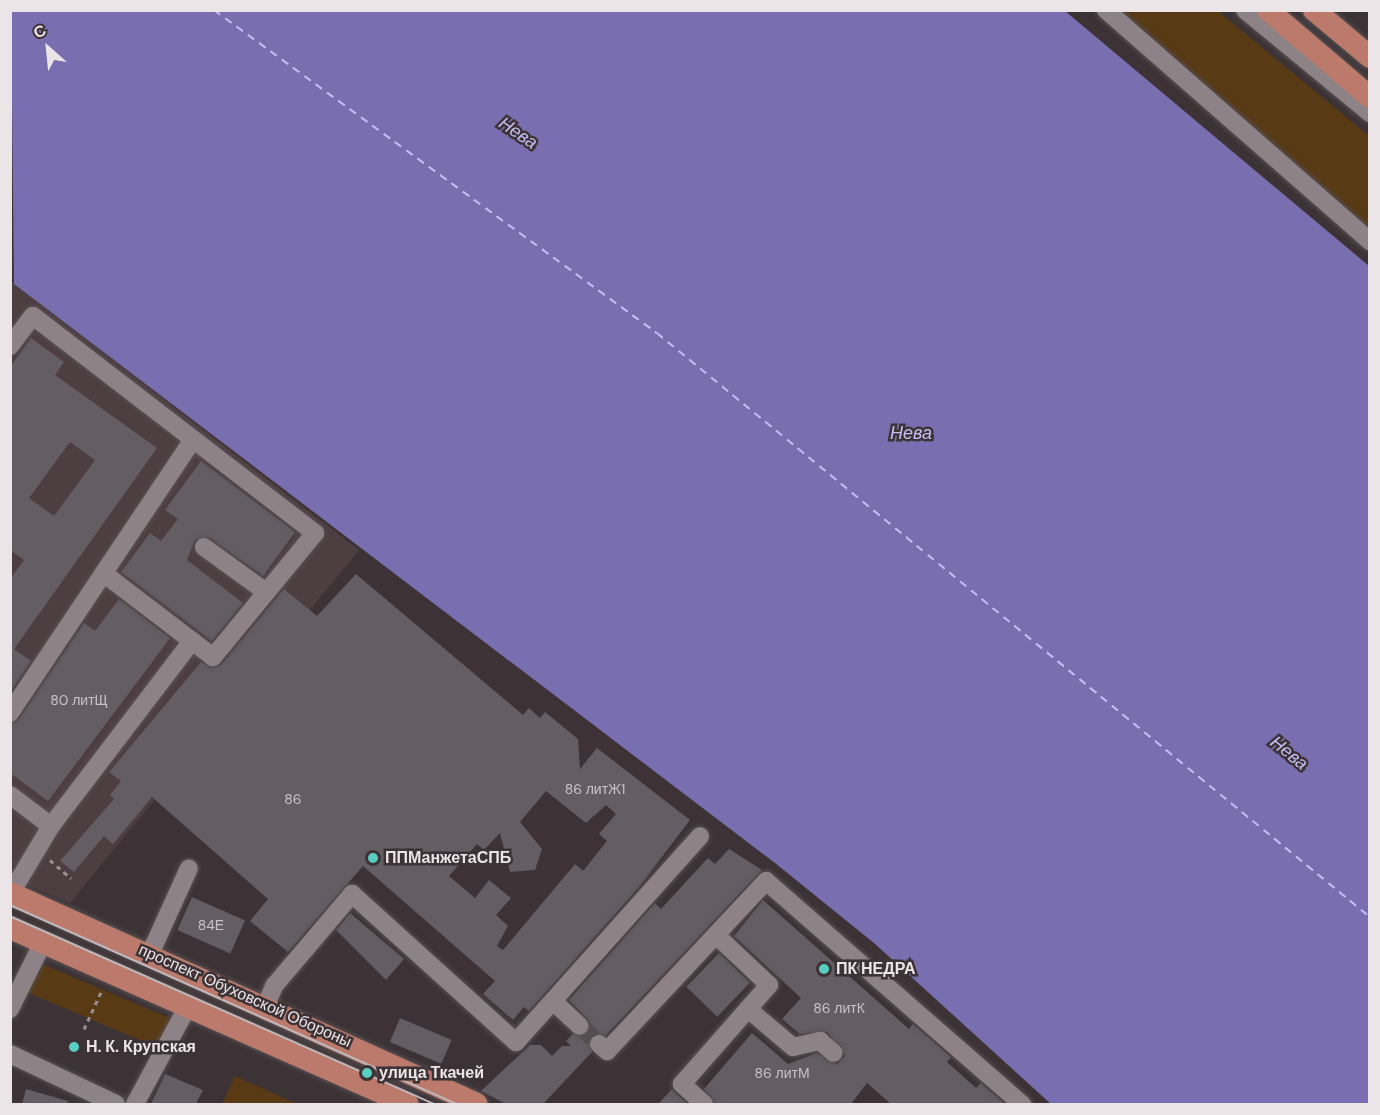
<!DOCTYPE html>
<html>
<head>
<meta charset="utf-8">
<style>
  body { margin:0 }
  #map { position:relative; width:1380px; height:1115px; overflow:hidden; background:#3d3336; font-family:"DM Sans",sans-serif }
  div>[style] { position:absolute }
  [style*='--x'] { left:calc(var(--x)*1px); top:calc(var(--y)*1px); width:calc(var(--w)*1px); rotate:calc(var(--a)*1deg) }
  .built>* { inset:0; background:#4d3e42 }
  .green>* { inset:0; background:#583a15; transform-origin:0 0 }
  .water>* { inset:0; background:#796fb0 }
  .ferry>* { height:1.5px; margin-top:-0.75px; transform-origin:0; background:repeating-linear-gradient(90deg,#c4bef5 0 8px,transparent 0 14px) }
  .building>* { inset:0; background:#645d64; transform-origin:0 0 }
  .minor-tunnel>* { height:18px; margin-top:-9px; transform-origin:0; background:repeating-linear-gradient(90deg,#574e51 0 18px,transparent 0 27px) }
  .path>* { height:3px; margin-top:-1.5px; transform-origin:0; background:repeating-linear-gradient(90deg,#978f92 0 4.5px,transparent 0 9px) }
  .roads { filter:drop-shadow(0 0 2px #575052) drop-shadow(0 0 2px #575052) }
  .minor>* { height:18px; margin:-9px; padding:0 9px; transform-origin:9px; border-radius:9px; background:#8d8285 }
  .major>* { height:22px; margin:-11px; padding:0 11px; transform-origin:11px; border-radius:11px; background:#bc7a6c }
  .tram>* { height:1.5px; margin:-0.75px; padding:0 0.75px; transform-origin:0.75px; border-radius:0.75px; background:#bfb8ba }
  .dots>* { width:16px; height:16px; translate:-50% -50%; box-sizing:border-box; border:3px solid #3d3336; border-radius:50% }
  span { translate:-50% -50%; white-space:nowrap; text-align:center; line-height:1.15; -webkit-text-stroke:5px #3d3336; paint-order:stroke }
  .number-label { font-size:14px; color:#c9c3c6 }
  .number-label span { -webkit-text-stroke-width:0 }
  .poi-label { font-size:16px; color:#ebe5e7; font-weight:700 }
  .left { translate:0 -50%; text-align:left }
  .street-label { font-size:16px; color:#ebe5e7 }
  .water-label { font-size:18px; color:#c4bef5; font-style:italic }
  .frame { position:absolute; inset:0; border:12px solid #ebe5e7; pointer-events:none }
  .north { position:absolute; left:18px; top:18px; width:60px; height:60px; -webkit-text-stroke:4px #3d3336; paint-order:stroke; rotate:333deg; font-size:16px; font-weight:700; line-height:24px; text-align:center; color:#ebe5e7 }
  .north::after { content:''; display:block; margin:auto; width:21px; height:27px; background:#ebe5e7; clip-path:polygon(50% 0,100% 100%,50% 72%,0 100%) }
</style>
</head>
<body>
<div id="map">
  <div class="built">
    <div style="clip-path:polygon(10px 280px,359px 550px,70px 903px,11px 878px)"></div>
  </div>
  <div class="green">
    <div style="clip-path:polygon(1122px 11px,1218px 11px,1369px 136px,1369px 227px)"></div>
    <div style="left:40px;top:963px;width:146px;height:32px;rotate:23deg"></div>
    <div style="clip-path:polygon(235px 1076px,297px 1104px,222px 1104px)"></div>
  </div>
  <div class="water">
    <div style="clip-path:polygon(11px 10px,1065px 11px,1369px 266px,1369px 1104px,1051px 1104px,874px 943px,775px 863px,14px 284px)"></div>
  </div>
  <div class="ferry">
    <div style="--x:214;--y:10;--w:548;--a:36.1"></div>
    <div style="--x:657;--y:333;--w:922;--a:39.32"></div>
  </div>
  <div class="building">
    <div style="clip-path:polygon(evenodd,31px 338px,64px 362px,55px 375px,157px 448px,14px 649px,31px 661px,10px 692px,10px 579px,24px 560px,10px 550px,10px 367px,31px 338px,70px 442px,95px 460px,54px 516px,29px 498px,70px 442px)"></div>
    <div style="clip-path:polygon(201px 461px,295px 532px,263px 576px,210px 538px,195px 540px,187px 560px,243px 603px,212px 641px,121px 572px,150px 533px,161px 541px,178px 519px,165px 510px)"></div>
    <div style="clip-path:polygon(evenodd,356px 574px,523px 715px,529px 708px,540px 718px,545px 712px,578px 739px,580px 769px,597px 748px,690px 820px,639px 887px,529px 1011px,524px 1007px,513px 1020px,483px 994px,495px 981px,363px 866px,288px 952px,250px 921px,268px 899px,152px 797px,113px 844px,104px 836px,74px 872px,60px 861px,114px 799px,110px 795px,121px 781px,109px 772px,201px 662px,212px 668px,221px 665px,284px 589px,317px 616px,356px 574px,546px 791px,586px 823px,606px 805px,616px 814px,599px 834px,607px 841px,583px 871px,575px 864px,503px 950px,497px 946px,508px 926px,496px 915px,511px 898px,489px 880px,475px 898px,449px 876px,477px 844px,484px 850px,500px 833px,510px 872px,535px 870px,542px 849px,520px 822px,546px 791px)"></div>
    <div style="clip-path:polygon(119px 599px,170px 638px,48px 801px,10px 773px,10px 724px,19px 719px,84px 623px,95px 631px)"></div>
    <div style="clip-path:polygon(729px 849px,762px 870px,606px 1035px,591px 1036px,592px 1052px,543px 1104px,506px 1104px,481px 1091px,530px 1045px,541px 1045px,552px 1056px,562px 1046px,571px 1046px,566px 1041px,573px 1034px,588px 1034px,590px 1022px,569px 1000px,655px 903px,661px 909px,708px 858px,715px 864px)"></div>
    <div style="left:192px;top:897px;width:58px;height:36px;rotate:24deg"></div>
    <div style="clip-path:polygon(763px 900px,909px 1029px,913px 1024px,951px 1057px,947px 1062px,976px 1088px,981px 1083px,1005px 1104px,891px 1104px,867px 1083px,851px 1104px,715px 1104px,704px 1089px,752px 1033px,788px 1064px,817px 1053px,837px 1064px,845px 1056px,827px 1032px,800px 1034px,782px 1019px,801px 998px,734px 936px)"></div>
    <div style="clip-path:polygon(350px 913px,404px 959px,386px 980px,336px 930px)"></div>
    <div style="left:719px;top:953px;width:43px;height:47px;rotate:44deg"></div>
    <div style="left:400px;top:1018px;width:56px;height:26px;rotate:23deg"></div>
    <div style="clip-path:polygon(165px 1074px,203px 1090px,196px 1104px,151px 1104px)"></div>
    <div style="clip-path:polygon(26px 1089px,68px 1101px,67px 1104px,22px 1104px)"></div>
    <div style="clip-path:polygon(672px 1089px,674px 1092px,688px 1104px,658px 1104px)"></div>
  </div>
  <div class="minor-tunnel">
    <div style="--x:580;--y:1026;--w:26;--a:43"></div>
  </div>
  <div class="path">
    <div style="--x:50;--y:860;--w:28;--a:41"></div>
    <div style="--x:84;--y:1029;--w:43;--a:-65.2"></div>
  </div>
  <div class="roads">
    <div class="minor">
      <div style="--x:1106;--y:10;--w:351;--a:41.2"></div>
      <div style="--x:1245;--y:10;--w:162;--a:39.5"></div>
      <div style="--x:10;--y:346;--w:38;--a:-53"></div>
      <div style="--x:33;--y:316;--w:356;--a:37.6"></div>
      <div style="--x:315;--y:533;--w:161;--a:129.4"></div>
      <div style="--x:213;--y:657;--w:138;--a:-142.6"></div>
      <div style="--x:204;--y:547;--w:77;--a:36"></div>
      <div style="--x:10;--y:713;--w:329;--a:-56.2"></div>
      <div style="--x:10;--y:795;--w:51;--a:37.1"></div>
      <div style="--x:11;--y:893;--w:78;--a:-59.2"></div>
      <div style="--x:51;--y:826;--w:233;--a:-52.7"></div>
      <div style="--x:150;--y:954;--w:94;--a:-65.6"></div>
      <div style="--x:554;--y:1002;--w:35;--a:43"></div>
      <div style="--x:266;--y:1005;--w:21;--a:-67"></div>
      <div style="--x:274;--y:986;--w:121;--a:-49.7"></div>
      <div style="--x:352;--y:894;--w:221;--a:42.1"></div>
      <div style="--x:516;--y:1042;--w:276;--a:-48.2"></div>
      <div style="--x:10;--y:1009;--w:75;--a:-63.8"></div>
      <div style="--x:748;--y:1009;--w:59;--a:40.2"></div>
      <div style="--x:793;--y:1047;--w:28;--a:-13"></div>
      <div style="--x:820;--y:1041;--w:18;--a:41"></div>
      <div style="--x:599;--y:1044;--w:11;--a:41"></div>
      <div style="--x:607;--y:1051;--w:233;--a:-46.9"></div>
      <div style="--x:766;--y:881;--w:340;--a:41.1"></div>
      <div style="--x:10;--y:1054;--w:117;--a:25.3"></div>
      <div style="--x:135;--y:1104;--w:111;--a:-61.6"></div>
      <div style="--x:704;--y:1104;--w:30;--a:-138"></div>
      <div style="--x:682;--y:1084;--w:132;--a:-48.7"></div>
      <div style="--x:769;--y:985;--w:73;--a:-136.7"></div>
    </div>
    <div class="major">
      <div style="--x:1268;--y:10;--w:134;--a:40.5"></div>
      <div style="--x:1314;--y:10;--w:73;--a:40"></div>
      <div style="--x:10;--y:893;--w:512;--a:24.31"></div>
      <div style="--x:10;--y:928;--w:435;--a:23.9"></div>
    </div>
  </div>
  <div class="tram">
    <div style="--x:10;--y:905;--w:489;--a:24"></div>
    <div style="--x:10;--y:916;--w:464;--a:23.9"></div>
  </div>
  <div class="dots">
    <div style="left:373px;top:858px;background:#58cec0"></div>
    <div style="left:824px;top:969px;background:#58cec0"></div>
    <div style="left:74px;top:1047px;background:#58cec0"></div>
    <div style="left:367px;top:1073px;background:#58cec0"></div>
  </div>
  <div class="number-label">
    <span style="left:79px;top:700px">80 литЩ</span>
    <span style="left:595px;top:789px">86 литЖ1</span>
    <span style="left:293px;top:799px">86</span>
    <span style="left:211px;top:925px">84Е</span>
    <span style="left:839px;top:1008px">86 литК</span>
    <span style="left:782px;top:1073px">86 литМ</span>
  </div>
  <div class="poi-label">
    <span class="left" style="left:385px;top:858px">ППМанжетаСПБ</span>
    <span class="left" style="left:836px;top:969px">ПК НЕДРА</span>
    <span class="left" style="left:86px;top:1047px">Н. К. Крупская</span>
    <span class="left" style="left:379px;top:1073px">улица Ткачей</span>
  </div>
  <div class="street-label">
    <span style="left:245px;top:996px;rotate:24deg">проспект Обуховской Обороны</span>
  </div>
  <div class="water-label">
    <span style="left:518px;top:133px;rotate:34deg">Нева</span>
    <span style="left:911px;top:433px">Нева</span>
    <span style="left:1289px;top:753px;rotate:39deg">Нева</span>
  </div>
  <div class="frame"></div>
  <div class="north">С</div>
</div>
</body>
</html>
